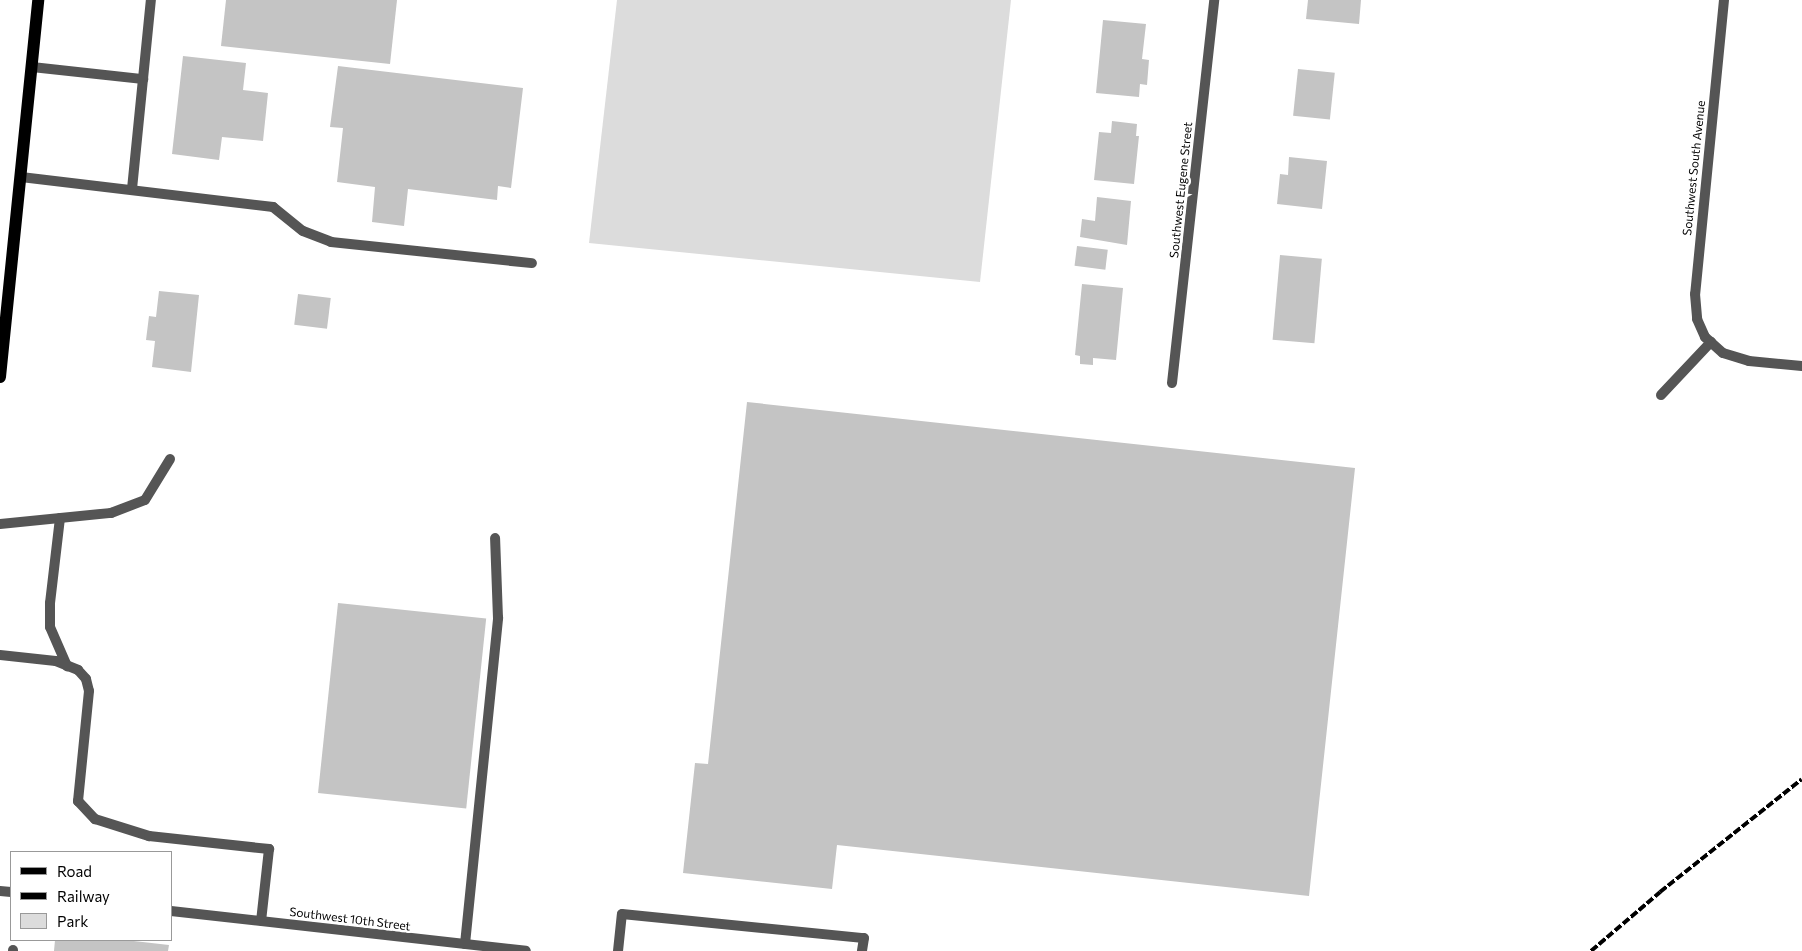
<!DOCTYPE html>
<html>
<head>
<meta charset="utf-8">
<style>
  body { margin:0 }
  #map { position:relative; width:1802px; height:951px; overflow:hidden; background:#fff; font-family:Commissioner,sans-serif }
  div>[style] { position:absolute }
  [style*='--x'] { left:calc(var(--x)*1px); top:calc(var(--y)*1px); width:calc(var(--w)*1px); rotate:calc(var(--a)*1deg) }
  .green>* { inset:0; background:#dcdcdc }
  .building>* { inset:0; background:#c4c4c4; transform-origin:0 0 }
  .service>* { height:10px; margin:-5px; padding:0 5px; transform-origin:5px; border-radius:5px; background:#555 }
  .minor>* { height:10px; margin:-5px; padding:0 5px; transform-origin:5px; border-radius:5px; background:#555 }
  .tertiary>* { height:10px; margin:-5px; padding:0 5px; transform-origin:5px; border-radius:5px; background:#555 }
  .primary>* { height:12px; margin:-6px; padding:0 6px; transform-origin:6px; border-radius:6px; background:#000 }
  .rail>* { height:4px; margin-top:-2px; transform-origin:0; background:repeating-linear-gradient(90deg,#000 0 8px,transparent 0 10.5px) }
  span { translate:-50% -50%; white-space:nowrap; text-align:center; line-height:1.15; -webkit-text-stroke:5px #fff; paint-order:stroke }
  .street-label { font-size:12px; color:#000 }
  .legend { position:absolute; left:10px; top:851px; width:162px; height:90px; box-sizing:border-box; background:#fff; border:1px solid #999; margin:0; padding:6px 9px; list-style:none; font-size:15px; color:#000 }
  .legend li { display:flex; align-items:center; gap:10px; height:25px }
  .legend b { width:25px; border:1px solid #999 }
</style>
</head>
<body>
<div id="map">
  <div class="green">
    <div style="clip-path:polygon(617px 0,1011px 0,980px 282px,589px 243px)"></div>
  </div>
  <div class="building">
    <div style="clip-path:polygon(226px 0,397px 0,390px 64px,221px 46px)"></div>
    <div style="clip-path:polygon(1308px 0,1361px 0,1359px 24px,1306px 19px)"></div>
    <div style="clip-path:polygon(1103px 20px,1146px 24px,1142px 59px,1149px 60px,1147px 85px,1140px 84px,1139px 97px,1096px 93px)"></div>
    <div style="clip-path:polygon(183px 56px,246px 63px,243px 90px,268px 93px,263px 141px,222px 137px,219px 160px,172px 154px)"></div>
    <div style="clip-path:polygon(338px 66px,523px 88px,511px 188px,498px 186px,497px 200px,408px 189px,404px 226px,372px 222px,375px 187px,337px 182px,343px 128px,330px 127px)"></div>
    <div style="left:1298px;top:69px;width:37px;height:47px;rotate:6deg"></div>
    <div style="clip-path:polygon(1112px 121px,1137px 124px,1136px 136px,1139px 136px,1134px 184px,1094px 180px,1099px 132px,1111px 133px)"></div>
    <div style="clip-path:polygon(1289px 157px,1327px 161px,1322px 209px,1277px 204px,1280px 174px,1288px 175px)"></div>
    <div style="clip-path:polygon(1097px 197px,1131px 201px,1127px 245px,1080px 237px,1082px 219px,1095px 221px)"></div>
    <div style="left:1077px;top:246px;width:31px;height:20px;rotate:7deg"></div>
    <div style="left:1280px;top:255px;width:42px;height:85px;rotate:5deg"></div>
    <div style="clip-path:polygon(1082px 284px,1123px 288px,1116px 360px,1093px 358px,1093px 365px,1080px 364px,1080px 356px,1075px 355px)"></div>
    <div style="clip-path:polygon(159px 291px,199px 295px,191px 372px,152px 367px,155px 341px,146px 340px,149px 316px,156px 317px)"></div>
    <div style="left:298px;top:294px;width:33px;height:31px;rotate:7deg"></div>
    <div style="clip-path:polygon(747px 402px,1355px 468px,1309px 896px,837px 845px,832px 889px,683px 873px,695px 763px,708px 764px)"></div>
    <div style="left:338px;top:603px;width:149px;height:191px;rotate:6deg"></div>
    <div style="clip-path:polygon(55px 940px,125px 940px,169px 945px,168px 951px,54px 951px)"></div>
  </div>
  <div class="service">
    <div style="--x:32;--y:67;--w:112;--a:6.2"></div>
    <div style="--x:21;--y:177;--w:254;--a:6.8"></div>
    <div style="--x:273;--y:207;--w:38;--a:39"></div>
    <div style="--x:303;--y:231;--w:30;--a:21"></div>
    <div style="--x:331;--y:242;--w:202;--a:6"></div>
    <div style="--x:132;--y:189;--w:190;--a:-84.3"></div>
    <div style="--x:1661;--y:395;--w:73;--a:-46.7"></div>
    <div style="--x:60;--y:518;--w:86;--a:96.7"></div>
    <div style="--x:50;--y:603;--w:24;--a:90"></div>
    <div style="--x:50;--y:627;--w:43;--a:66.4"></div>
    <div style="--x:0;--y:524;--w:112;--a:-5.7"></div>
    <div style="--x:111;--y:513;--w:36;--a:-21"></div>
    <div style="--x:145;--y:500;--w:48;--a:-58.6"></div>
    <div style="--x:0;--y:655;--w:56;--a:6.1"></div>
    <div style="--x:56;--y:661;--w:24;--a:22"></div>
    <div style="--x:78;--y:670;--w:12;--a:48"></div>
    <div style="--x:86;--y:679;--w:12;--a:76"></div>
    <div style="--x:89;--y:691;--w:111;--a:95.7"></div>
    <div style="--x:78;--y:801;--w:25;--a:47"></div>
    <div style="--x:95;--y:819;--w:57;--a:17.5"></div>
    <div style="--x:149;--y:836;--w:121;--a:6.2"></div>
    <div style="--x:269;--y:849;--w:72;--a:96.3"></div>
    <div style="--x:465;--y:944;--w:328;--a:-84.2"></div>
    <div style="--x:498;--y:618;--w:80;--a:-92.1"></div>
    <div style="--x:13;--y:951;--w:1;--a:-90"></div>
    <div style="--x:618;--y:951;--w:37;--a:-84"></div>
    <div style="--x:622;--y:914;--w:243;--a:5.7"></div>
    <div style="--x:864;--y:938;--w:13;--a:99"></div>
  </div>
  <div class="minor">
    <div style="--x:1724;--y:0;--w:295;--a:95.6"></div>
    <div style="--x:1695;--y:294;--w:25;--a:85"></div>
    <div style="--x:1697;--y:319;--w:20;--a:66"></div>
    <div style="--x:1705;--y:337;--w:24;--a:42"></div>
    <div style="--x:1723;--y:353;--w:27;--a:17"></div>
    <div style="--x:1749;--y:361;--w:53;--a:5.4"></div>
    <div style="--x:1172;--y:383;--w:385;--a:-83.7"></div>
  </div>
  <div class="tertiary">
    <div style="--x:0;--y:891;--w:11;--a:5"></div>
    <div style="--x:171;--y:911;--w:357;--a:6.4"></div>
  </div>
  <div class="primary">
    <div style="--x:0;--y:377;--w:379;--a:-84.2"></div>
  </div>
  <div class="rail">
    <div style="--x:1591;--y:951;--w:91;--a:-40.5"></div>
    <div style="--x:1660;--y:892;--w:181;--a:-38.5"></div>
  </div>
  <div class="street-label">
    <span style="left:1694px;top:168px;rotate:-84deg">Southwest South Avenue</span>
    <span style="left:1181px;top:190px;rotate:-84deg">Southwest Eugene Street</span>
    <span style="left:350px;top:919px;rotate:7deg">Southwest 10th Street</span>
  </div>
  <ul class="legend">
  <li><b style="height:6px;background:#000"></b>Road</li>
  <li><b style="height:6px;background:#000"></b>Railway</li>
  <li><b style="height:14px;background:#dcdcdc"></b>Park</li>
  </ul>
</div>
</body>
</html>
